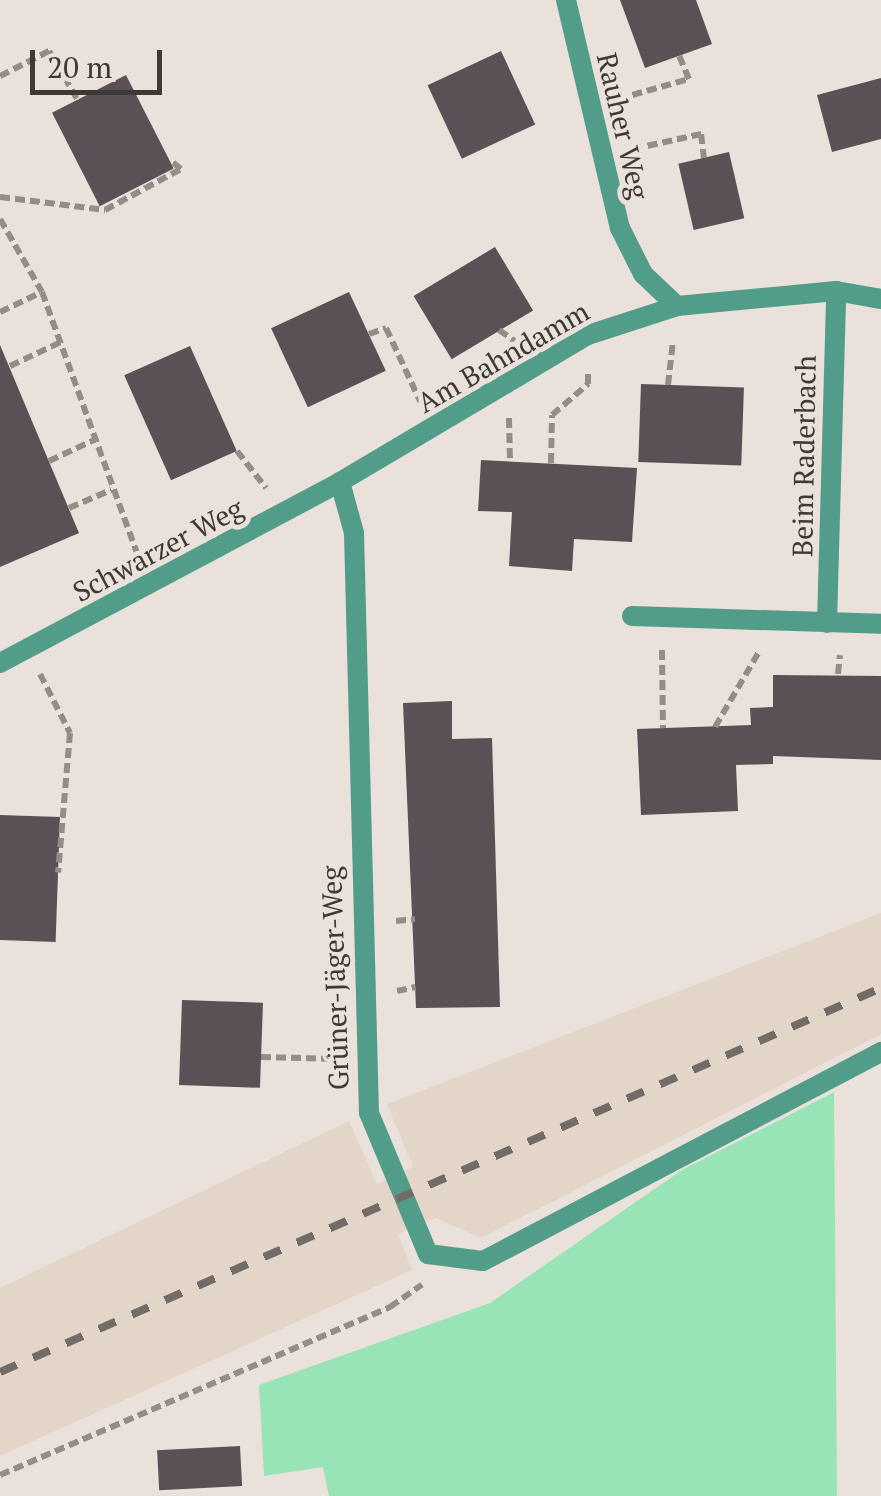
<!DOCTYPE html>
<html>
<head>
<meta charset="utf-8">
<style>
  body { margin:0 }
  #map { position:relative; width:881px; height:1496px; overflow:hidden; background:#e9e1da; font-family:"PT Serif",serif }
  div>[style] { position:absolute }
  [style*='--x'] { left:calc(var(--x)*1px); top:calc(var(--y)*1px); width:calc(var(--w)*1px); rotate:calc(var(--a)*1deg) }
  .built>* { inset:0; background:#e4d5c9 }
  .green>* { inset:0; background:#98e4b7 }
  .building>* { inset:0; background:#595156; transform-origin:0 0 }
  .path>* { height:6px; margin-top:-3px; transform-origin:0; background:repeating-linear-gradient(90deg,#938d88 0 10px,transparent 0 15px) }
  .street>* { height:20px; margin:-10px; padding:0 10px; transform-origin:10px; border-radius:10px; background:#519d8a }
  .rail>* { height:8px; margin-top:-4px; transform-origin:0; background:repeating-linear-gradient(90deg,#716c68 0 18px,transparent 0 36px) }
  span { translate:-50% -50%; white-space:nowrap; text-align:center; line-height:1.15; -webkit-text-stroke:10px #e9e1da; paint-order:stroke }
  .street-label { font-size:28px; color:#3d3936 }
  .scale { position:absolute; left:30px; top:50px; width:132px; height:45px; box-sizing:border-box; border:5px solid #3d3936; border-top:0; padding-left:12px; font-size:30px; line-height:35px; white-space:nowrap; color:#3d3936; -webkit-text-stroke:8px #e9e1da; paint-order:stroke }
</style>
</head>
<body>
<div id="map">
  <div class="built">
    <div style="clip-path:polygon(881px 913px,881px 1034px,481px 1238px,436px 1218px,398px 1234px,412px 1270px,0 1456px,0 1288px,349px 1121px,377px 1184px,413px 1167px,387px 1104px)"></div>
  </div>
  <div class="green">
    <div style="clip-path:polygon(834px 1092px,837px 1496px,329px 1496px,323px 1467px,264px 1476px,259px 1385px,490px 1303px,682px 1170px)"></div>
  </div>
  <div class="building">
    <div style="clip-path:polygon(620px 0,696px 0,712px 44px,645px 68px)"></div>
    <div style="left:501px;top:51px;width:81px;height:81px;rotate:65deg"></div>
    <div style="left:126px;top:75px;width:105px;height:83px;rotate:63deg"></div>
    <div style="clip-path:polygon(881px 78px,881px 139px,832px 152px,817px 95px)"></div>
    <div style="left:729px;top:152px;width:68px;height:52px;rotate:77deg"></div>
    <div style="left:495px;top:247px;width:74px;height:95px;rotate:59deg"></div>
    <div style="left:349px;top:292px;width:87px;height:86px;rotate:65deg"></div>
    <div style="clip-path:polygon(0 345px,79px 533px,0 567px)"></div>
    <div style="left:190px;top:346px;width:115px;height:72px;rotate:66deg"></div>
    <div style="left:641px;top:384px;width:103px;height:78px;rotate:2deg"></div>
    <div style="clip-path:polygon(481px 460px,637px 468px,632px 542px,574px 539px,572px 571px,509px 566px,512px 512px,478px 511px)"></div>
    <div style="clip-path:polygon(773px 675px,881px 676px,881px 760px,773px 756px,773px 764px,736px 765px,738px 811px,641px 815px,637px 729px,751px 725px,750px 708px,773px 707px)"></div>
    <div style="clip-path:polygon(452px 701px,452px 739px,492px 738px,500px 1007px,416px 1008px,403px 703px)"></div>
    <div style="left:0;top:815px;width:60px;height:125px;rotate:2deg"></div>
    <div style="left:182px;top:1000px;width:81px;height:85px;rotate:2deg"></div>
    <div style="left:240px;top:1446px;width:40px;height:83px;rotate:87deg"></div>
  </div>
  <div class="path">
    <div style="--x:0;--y:76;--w:55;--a:-27"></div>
    <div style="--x:49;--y:51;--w:56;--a:59.7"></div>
    <div style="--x:618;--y:99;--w:74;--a:-15.7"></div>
    <div style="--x:689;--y:79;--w:25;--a:-113"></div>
    <div style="--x:633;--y:149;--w:70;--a:-12.4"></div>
    <div style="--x:701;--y:134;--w:24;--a:83"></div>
    <div style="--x:0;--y:197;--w:106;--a:7.1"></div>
    <div style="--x:105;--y:210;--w:86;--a:-28.3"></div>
    <div style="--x:181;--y:169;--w:14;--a:-141"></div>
    <div style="--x:0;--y:219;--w:84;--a:60.1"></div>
    <div style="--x:42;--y:292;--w:278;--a:70"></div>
    <div style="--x:0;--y:312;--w:47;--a:-25.5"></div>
    <div style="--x:499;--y:330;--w:19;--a:35"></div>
    <div style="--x:369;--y:334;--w:18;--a:-19"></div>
    <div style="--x:386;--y:328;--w:81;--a:65"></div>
    <div style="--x:10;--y:366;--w:56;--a:-25.2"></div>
    <div style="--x:668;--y:385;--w:44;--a:-83.5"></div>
    <div style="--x:509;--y:418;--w:44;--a:88.7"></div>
    <div style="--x:237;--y:451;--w:47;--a:51.9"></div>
    <div style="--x:49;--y:461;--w:50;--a:-25"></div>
    <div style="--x:551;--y:463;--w:48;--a:-88.8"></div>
    <div style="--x:552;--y:415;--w:48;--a:-40.7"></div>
    <div style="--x:588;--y:384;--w:13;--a:-90"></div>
    <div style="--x:69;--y:508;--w:46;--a:-23.2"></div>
    <div style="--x:662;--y:650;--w:78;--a:89.3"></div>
    <div style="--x:40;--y:674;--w:66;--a:63"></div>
    <div style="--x:70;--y:733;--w:140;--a:94.9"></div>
    <div style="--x:838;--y:674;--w:19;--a:-84"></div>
    <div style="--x:715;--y:727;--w:89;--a:-59.7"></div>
    <div style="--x:396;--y:921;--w:19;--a:-6"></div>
    <div style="--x:397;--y:991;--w:19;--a:-12"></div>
    <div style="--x:261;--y:1057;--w:78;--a:1.5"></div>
    <div style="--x:0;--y:1475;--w:425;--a:-23.3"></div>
    <div style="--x:390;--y:1307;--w:39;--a:-35"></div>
  </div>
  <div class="street">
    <div style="--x:566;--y:0;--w:234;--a:76.7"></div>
    <div style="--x:620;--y:228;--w:51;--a:63.4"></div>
    <div style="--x:643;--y:274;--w:47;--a:43.3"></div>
    <div style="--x:340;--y:482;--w:53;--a:74.6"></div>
    <div style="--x:354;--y:533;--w:580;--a:88.52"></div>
    <div style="--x:369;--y:1113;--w:153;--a:67.3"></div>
    <div style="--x:428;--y:1254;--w:55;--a:7.3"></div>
    <div style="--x:483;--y:1261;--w:450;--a:-27.7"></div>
    <div style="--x:632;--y:616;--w:249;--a:1.8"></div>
    <div style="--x:827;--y:623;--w:332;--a:-88.4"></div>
    <div style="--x:0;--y:663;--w:385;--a:-28"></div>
    <div style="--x:340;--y:482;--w:288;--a:-30.7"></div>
    <div style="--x:588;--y:335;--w:94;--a:-18"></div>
    <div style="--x:677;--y:306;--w:160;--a:-5.4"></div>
    <div style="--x:836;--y:291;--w:46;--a:10.1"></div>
  </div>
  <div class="rail">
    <div style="--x:0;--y:1372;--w:961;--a:-23.55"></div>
  </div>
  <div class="street-label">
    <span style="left:623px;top:126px;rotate:77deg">Rauher Weg</span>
    <span style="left:503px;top:357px;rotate:-30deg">Am Bahndamm</span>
    <span style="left:804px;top:456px;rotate:-89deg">Beim Raderbach</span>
    <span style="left:158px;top:550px;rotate:-28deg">Schwarzer Weg</span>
    <span style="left:335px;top:978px;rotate:-92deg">Grüner-Jäger-Weg</span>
  </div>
  <div class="scale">20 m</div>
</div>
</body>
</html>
